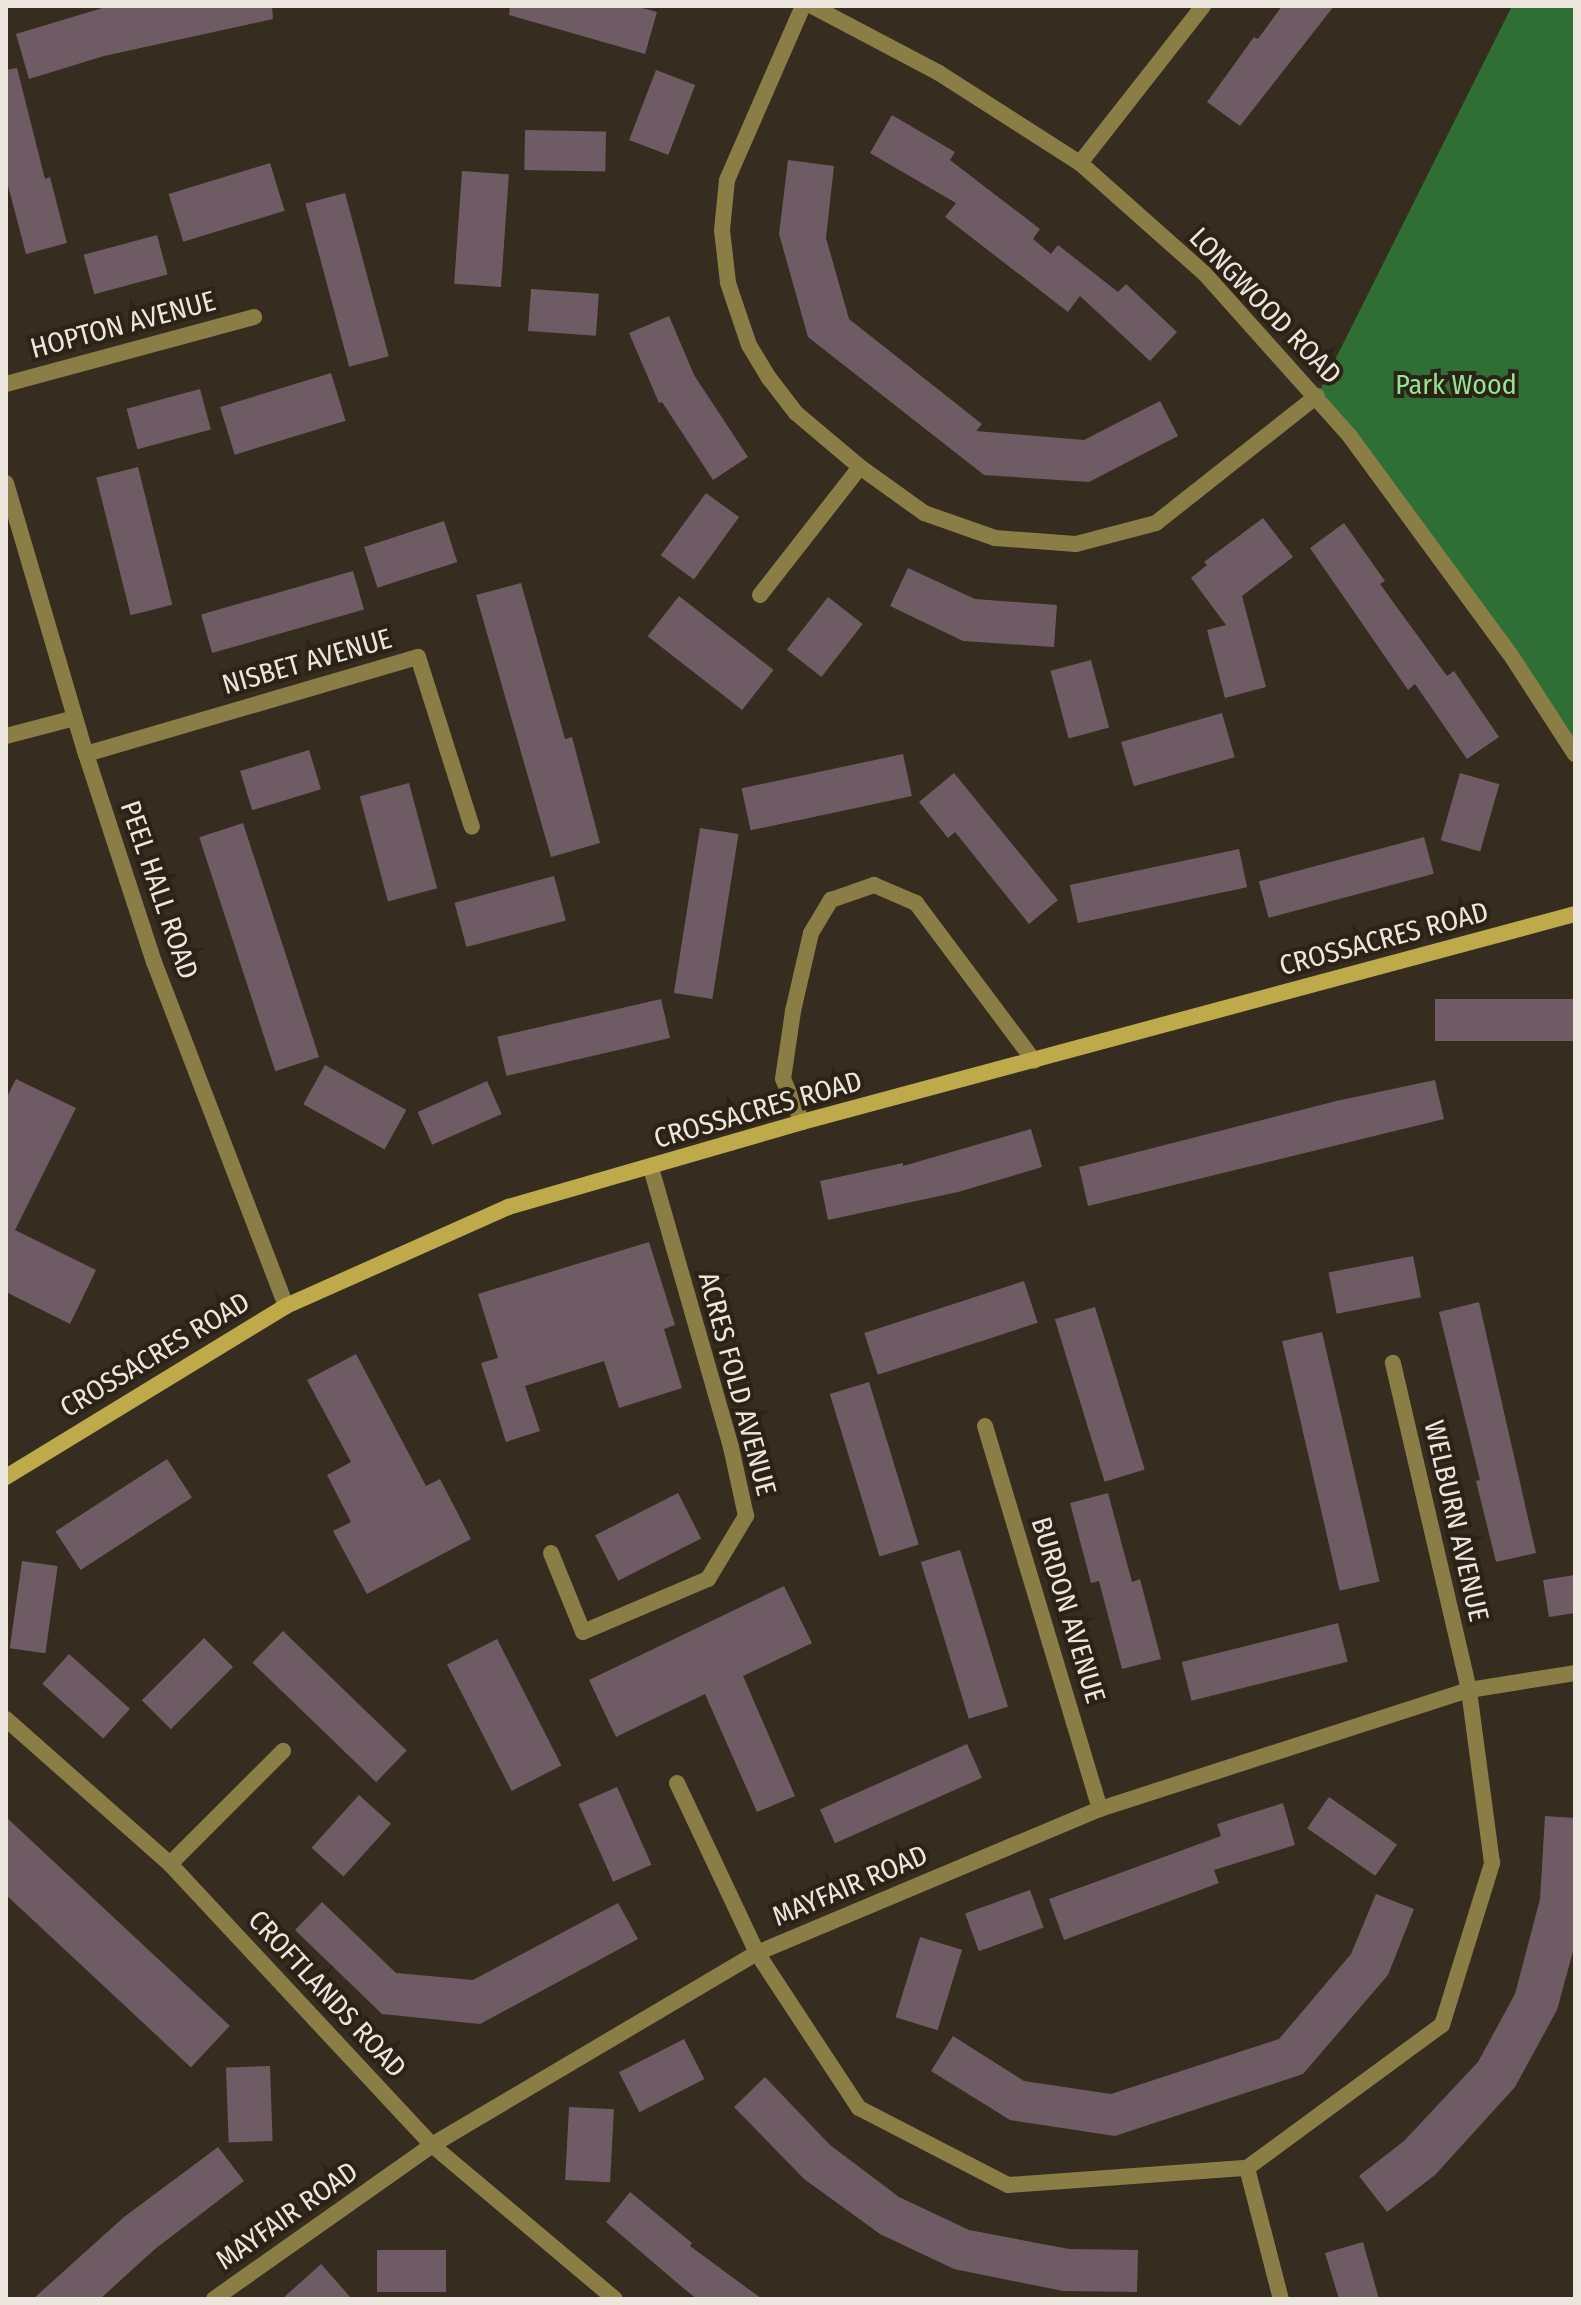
<!DOCTYPE html>
<html>
<head>
<meta charset="utf-8">
<style>
  body { margin:0 }
  #map { position:relative; width:1581px; height:2305px; overflow:hidden; background:#362c1f; font-family:"Fira Sans Condensed",sans-serif }
  div>[style] { position:absolute }
  [style*='--x'] { left:calc(var(--x)*1px); top:calc(var(--y)*1px); width:calc(var(--w)*1px); rotate:calc(var(--a)*1deg) }
  .forest>* { inset:0; background:#2f6f35 }
  .building>* { inset:0; background:#6f5b63; transform-origin:0 0 }
  .street>* { height:16px; margin:-8px; padding:0 8px; transform-origin:8px; border-radius:8px; background:#8a7d45 }
  .secondary>* { height:16px; margin:-8px; padding:0 8px; transform-origin:8px; border-radius:8px; background:#beaa4b }
  span { translate:-50% -50%; white-space:nowrap; text-align:center; line-height:1.15; -webkit-text-stroke:8px #2c2215; paint-order:stroke }
  .street-label { font-size:28px; color:#ede6de }
  .park-label { font-size:28px; color:#8fe693 }
  .frame { position:absolute; inset:0; border:8px solid #ede6de; pointer-events:none }
</style>
</head>
<body>
<div id="map">
  <div class="forest">
    <div style="clip-path:polygon(1512px 6px,1575px 6px,1575px 754px,1317px 396px)"></div>
  </div>
  <div class="building">
    <div style="clip-path:polygon(109px 6px,272px 6px,273px 19px,104px 56px,29px 79px,16px 34px)"></div>
    <div style="clip-path:polygon(510px 6px,635px 6px,657px 12px,645px 54px,509px 15px)"></div>
    <div style="clip-path:polygon(1282px 6px,1334px 6px,1240px 126px,1207px 102px,1254px 37px,1258px 39px)"></div>
    <div style="clip-path:polygon(17px 68px,45px 179px,50px 177px,67px 243px,26px 254px,6px 178px,6px 70px)"></div>
    <div style="left:656px;top:70px;width:42px;height:75px;rotate:21deg"></div>
    <div style="clip-path:polygon(892px 115px,955px 152px,950px 160px,1040px 229px,1033px 239px,1051px 254px,1058px 245px,1118px 292px,1126px 284px,1177px 332px,1150px 361px,1080px 296px,1068px 312px,945px 217px,956px 203px,870px 153px)"></div>
    <div style="left:525px;top:130px;width:81px;height:40px;rotate:1deg"></div>
    <div style="clip-path:polygon(788px 160px,834px 166px,826px 238px,849px 319px,982px 424px,976px 431px,1084px 440px,1160px 401px,1178px 436px,1089px 482px,984px 475px,808px 337px,779px 234px)"></div>
    <div style="left:270px;top:163px;width:50px;height:106px;rotate:73deg"></div>
    <div style="left:462px;top:171px;width:47px;height:113px;rotate:4deg"></div>
    <div style="left:345px;top:193px;width:169px;height:41px;rotate:75deg"></div>
    <div style="left:157px;top:235px;width:41px;height:76px;rotate:75deg"></div>
    <div style="left:531px;top:289px;width:68px;height:42px;rotate:4deg"></div>
    <div style="clip-path:polygon(669px 316px,694px 375px,748px 457px,713px 480px,662px 402px,659px 403px,629px 333px)"></div>
    <div style="left:331px;top:373px;width:50px;height:116px;rotate:73deg"></div>
    <div style="left:200px;top:389px;width:42px;height:76px;rotate:75deg"></div>
    <div style="left:138px;top:467px;width:142px;height:43px;rotate:76deg"></div>
    <div style="left:706px;top:493px;width:41px;height:77px;rotate:36deg"></div>
    <div style="clip-path:polygon(1263px 518px,1293px 557px,1242px 596px,1266px 687px,1225px 698px,1207px 630px,1226px 625px,1191px 578px,1207px 565px,1204px 562px)"></div>
    <div style="left:444px;top:521px;width:43px;height:84px;rotate:72deg"></div>
    <div style="clip-path:polygon(1344px 523px,1385px 581px,1380px 584px,1447px 676px,1454px 671px,1499px 737px,1467px 759px,1415px 684px,1408px 690px,1310px 548px)"></div>
    <div style="clip-path:polygon(908px 568px,975px 599px,1057px 605px,1054px 647px,963px 641px,890px 606px)"></div>
    <div style="left:353px;top:571px;width:40px;height:158px;rotate:74deg"></div>
    <div style="clip-path:polygon(521px 583px,565px 739px,572px 737px,600px 843px,551px 857px,476px 595px)"></div>
    <div style="left:679px;top:596px;width:120px;height:51px;rotate:38deg"></div>
    <div style="left:828px;top:597px;width:44px;height:67px;rotate:38deg"></div>
    <div style="left:1091px;top:660px;width:70px;height:42px;rotate:75deg"></div>
    <div style="left:1222px;top:713px;width:46px;height:105px;rotate:74deg"></div>
    <div style="left:309px;top:750px;width:41px;height:72px;rotate:73deg"></div>
    <div style="left:903px;top:754px;width:43px;height:165px;rotate:78deg"></div>
    <div style="clip-path:polygon(954px 773px,1058px 900px,1029px 924px,955px 832px,948px 838px,919px 802px)"></div>
    <div style="left:1460px;top:773px;width:41px;height:70px;rotate:16deg"></div>
    <div style="left:409px;top:783px;width:109px;height:51px;rotate:75deg"></div>
    <div style="left:243px;top:823px;width:246px;height:46px;rotate:72deg"></div>
    <div style="left:700px;top:828px;width:39px;height:167px;rotate:9deg"></div>
    <div style="left:1424px;top:837px;width:38px;height:171px;rotate:75deg"></div>
    <div style="left:1239px;top:849px;width:39px;height:173px;rotate:78deg"></div>
    <div style="left:554px;top:876px;width:46px;height:103px;rotate:75deg"></div>
    <div style="left:661px;top:999px;width:40px;height:168px;rotate:77deg"></div>
    <div style="left:1575px;top:999px;width:42px;height:140px;rotate:90deg"></div>
    <div style="left:325px;top:1065px;width:93px;height:45px;rotate:29deg"></div>
    <div style="clip-path:polygon(16px 1079px,76px 1108px,15px 1230px,96px 1270px,70px 1324px,6px 1292px,6px 1099px)"></div>
    <div style="clip-path:polygon(1435px 1080px,1444px 1119px,1088px 1206px,1079px 1167px,1336px 1101px)"></div>
    <div style="left:487px;top:1081px;width:36px;height:76px;rotate:66deg"></div>
    <div style="clip-path:polygon(1031px 1129px,1042px 1167px,958px 1192px,828px 1220px,820px 1181px,903px 1163px,903px 1166px)"></div>
    <div style="clip-path:polygon(649px 1242px,675px 1325px,664px 1329px,682px 1388px,619px 1408px,604px 1361px,525px 1386px,540px 1431px,506px 1442px,481px 1363px,498px 1358px,478px 1294px)"></div>
    <div style="left:1413px;top:1256px;width:42px;height:86px;rotate:79deg"></div>
    <div style="left:1024px;top:1281px;width:44px;height:168px;rotate:72deg"></div>
    <div style="clip-path:polygon(1479px 1302px,1536px 1553px,1496px 1562px,1476px 1481px,1480px 1480px,1439px 1312px)"></div>
    <div style="left:1095px;top:1307px;width:170px;height:42px;rotate:73deg"></div>
    <div style="left:1322px;top:1332px;width:256px;height:41px;rotate:77deg"></div>
    <div style="clip-path:polygon(356px 1354px,426px 1486px,440px 1479px,471px 1539px,367px 1594px,333px 1531px,351px 1522px,327px 1475px,351px 1462px,307px 1380px)"></div>
    <div style="left:869px;top:1382px;width:170px;height:41px;rotate:73deg"></div>
    <div style="left:167px;top:1459px;width:46px;height:133px;rotate:57deg"></div>
    <div style="left:678px;top:1493px;width:51px;height:93px;rotate:63deg"></div>
    <div style="clip-path:polygon(1108px 1493px,1132px 1582px,1140px 1579px,1161px 1659px,1122px 1669px,1099px 1581px,1091px 1583px,1070px 1503px)"></div>
    <div style="left:960px;top:1550px;width:164px;height:41px;rotate:73deg"></div>
    <div style="left:22px;top:1561px;width:36px;height:88px;rotate:8deg"></div>
    <div style="clip-path:polygon(1575px 1575px,1575px 1613px,1549px 1617px,1543px 1580px)"></div>
    <div style="clip-path:polygon(784px 1586px,812px 1643px,743px 1676px,795px 1796px,757px 1812px,705px 1694px,616px 1737px,589px 1680px)"></div>
    <div style="left:1338px;top:1623px;width:40px;height:161px;rotate:76deg"></div>
    <div style="left:283px;top:1631px;width:172px;height:44px;rotate:44deg"></div>
    <div style="left:204px;top:1638px;width:41px;height:88px;rotate:45deg"></div>
    <div style="left:497px;top:1639px;width:142px;height:56px;rotate:63deg"></div>
    <div style="left:69px;top:1654px;width:82px;height:40px;rotate:42deg"></div>
    <div style="left:967px;top:1744px;width:37px;height:161px;rotate:66deg"></div>
    <div style="left:617px;top:1787px;width:85px;height:42px;rotate:66deg"></div>
    <div style="left:359px;top:1795px;width:43px;height:71px;rotate:42deg"></div>
    <div style="left:1329px;top:1797px;width:83px;height:38px;rotate:35deg"></div>
    <div style="clip-path:polygon(1283px 1803px,1295px 1845px,1214px 1870px,1219px 1883px,1064px 1940px,1049px 1899px,1221px 1836px,1217px 1824px)"></div>
    <div style="clip-path:polygon(1545px 1816px,1575px 1818px,1575px 1944px,1557px 2010px,1515px 2087px,1435px 2175px,1387px 2212px,1359px 2176px,1404px 2141px,1478px 2062px,1515px 1994px,1540px 1899px)"></div>
    <div style="left:6px;top:1817px;width:306px;height:57px;rotate:43deg"></div>
    <div style="left:1030px;top:1890px;width:40px;height:69px;rotate:70deg"></div>
    <div style="clip-path:polygon(1376px 1894px,1414px 1909px,1388px 1975px,1303px 2074px,1115px 2136px,1010px 2120px,931px 2071px,953px 2036px,1024px 2081px,1111px 2094px,1279px 2039px,1351px 1954px)"></div>
    <div style="clip-path:polygon(322px 1902px,396px 1973px,473px 1980px,618px 1903px,638px 1939px,480px 2024px,382px 2014px,295px 1930px)"></div>
    <div style="left:920px;top:1937px;width:44px;height:84px;rotate:17deg"></div>
    <div style="left:684px;top:2039px;width:45px;height:73px;rotate:63deg"></div>
    <div style="left:270px;top:2066px;width:75px;height:44px;rotate:88deg"></div>
    <div style="clip-path:polygon(765px 2077px,830px 2145px,899px 2197px,969px 2230px,1069px 2249px,1138px 2250px,1137px 2292px,1063px 2291px,954px 2269px,880px 2234px,804px 2179px,734px 2107px)"></div>
    <div style="left:569px;top:2107px;width:45px;height:73px;rotate:3deg"></div>
    <div style="clip-path:polygon(218px 2147px,244px 2181px,155px 2249px,100px 2299px,33px 2299px,124px 2217px)"></div>
    <div style="clip-path:polygon(630px 2192px,692px 2243px,690px 2246px,762px 2299px,697px 2299px,682px 2287px,606px 2222px)"></div>
    <div style="clip-path:polygon(1363px 2242px,1379px 2299px,1339px 2299px,1325px 2253px)"></div>
    <div style="left:377px;top:2250px;width:69px;height:42px"></div>
    <div style="clip-path:polygon(321px 2264px,352px 2299px,282px 2299px)"></div>
  </div>
  <div class="street">
    <div style="--x:803;--y:6;--w:190;--a:113.6"></div>
    <div style="--x:727;--y:180;--w:50;--a:95.7"></div>
    <div style="--x:722;--y:230;--w:53;--a:83.5"></div>
    <div style="--x:728;--y:283;--w:65;--a:71.3"></div>
    <div style="--x:749;--y:345;--w:39;--a:59"></div>
    <div style="--x:769;--y:378;--w:44;--a:52.4"></div>
    <div style="--x:796;--y:413;--w:84;--a:40.2"></div>
    <div style="--x:860;--y:467;--w:79;--a:35.7"></div>
    <div style="--x:924;--y:513;--w:75;--a:19.4"></div>
    <div style="--x:995;--y:538;--w:81;--a:4.2"></div>
    <div style="--x:1076;--y:544;--w:83;--a:-14.7"></div>
    <div style="--x:1156;--y:523;--w:205;--a:-38.3"></div>
    <div style="--x:812;--y:6;--w:144;--a:27.8"></div>
    <div style="--x:939;--y:73;--w:167;--a:32.6"></div>
    <div style="--x:1080;--y:163;--w:167;--a:41.6"></div>
    <div style="--x:1205;--y:274;--w:216;--a:48.2"></div>
    <div style="--x:1349;--y:435;--w:272;--a:53.7"></div>
    <div style="--x:1510;--y:654;--w:119;--a:57"></div>
    <div style="--x:1080;--y:163;--w:199;--a:-51.9"></div>
    <div style="--x:6;--y:384;--w:257;--a:-15.1"></div>
    <div style="--x:6;--y:483;--w:283;--a:73.6"></div>
    <div style="--x:86;--y:754;--w:219;--a:71.9"></div>
    <div style="--x:154;--y:962;--w:368;--a:69"></div>
    <div style="--x:760;--y:595;--w:162;--a:-52"></div>
    <div style="--x:6;--y:736;--w:71;--a:-14.6"></div>
    <div style="--x:86;--y:754;--w:346;--a:-16.3"></div>
    <div style="--x:418;--y:657;--w:178;--a:72.4"></div>
    <div style="--x:802;--y:1122;--w:47;--a:-113.8"></div>
    <div style="--x:783;--y:1079;--w:69;--a:-81.6"></div>
    <div style="--x:793;--y:1011;--w:80;--a:-77"></div>
    <div style="--x:811;--y:933;--w:39;--a:-59"></div>
    <div style="--x:831;--y:900;--w:46;--a:-19.2"></div>
    <div style="--x:874;--y:885;--w:46;--a:23.2"></div>
    <div style="--x:916;--y:903;--w:197;--a:53.2"></div>
    <div style="--x:985;--y:1426;--w:400;--a:73.3"></div>
    <div style="--x:551;--y:1553;--w:85;--a:67.9"></div>
    <div style="--x:583;--y:1632;--w:136;--a:-23"></div>
    <div style="--x:708;--y:1579;--w:74;--a:-58.9"></div>
    <div style="--x:746;--y:1516;--w:71;--a:-102.3"></div>
    <div style="--x:731;--y:1447;--w:290;--a:-106"></div>
    <div style="--x:6;--y:1719;--w:219;--a:41.5"></div>
    <div style="--x:170;--y:1864;--w:384;--a:47"></div>
    <div style="--x:432;--y:2145;--w:239;--a:40.1"></div>
    <div style="--x:677;--y:1783;--w:188;--a:64.8"></div>
    <div style="--x:757;--y:1953;--w:186;--a:56.7"></div>
    <div style="--x:859;--y:2108;--w:168;--a:27.3"></div>
    <div style="--x:1008;--y:2185;--w:240;--a:-4.1"></div>
    <div style="--x:1247;--y:2168;--w:242;--a:-36.3"></div>
    <div style="--x:1442;--y:2025;--w:170;--a:-72.8"></div>
    <div style="--x:1492;--y:1863;--w:175;--a:-97.6"></div>
    <div style="--x:1469;--y:1690;--w:336;--a:-103.1"></div>
    <div style="--x:170;--y:1864;--w:160;--a:-45"></div>
    <div style="--x:1247;--y:2168;--w:135;--a:75.5"></div>
    <div style="--x:214;--y:2299;--w:267;--a:-35.2"></div>
    <div style="--x:432;--y:2145;--w:377;--a:-30.6"></div>
    <div style="--x:757;--y:1953;--w:372;--a:-22.8"></div>
    <div style="--x:1100;--y:1809;--w:388;--a:-17.9"></div>
    <div style="--x:1469;--y:1690;--w:107;--a:-9.1"></div>
  </div>
  <div class="secondary">
    <div style="--x:6;--y:1477;--w:328;--a:-31.4"></div>
    <div style="--x:286;--y:1306;--w:243;--a:-24"></div>
    <div style="--x:508;--y:1207;--w:306;--a:-16.1"></div>
    <div style="--x:802;--y:1122;--w:800;--a:-15.06"></div>
  </div>
  <div class="street-label">
    <span style="left:1265px;top:306px;rotate:46deg">LONGWOOD ROAD</span>
    <span style="left:123px;top:325px;rotate:-15deg">HOPTON AVENUE</span>
    <span style="left:307px;top:662px;rotate:-16deg">NISBET AVENUE</span>
    <span style="left:159px;top:890px;rotate:71deg">PEEL HALL ROAD</span>
    <span style="left:1384px;top:939px;rotate:-15deg">CROSSACRES ROAD</span>
    <span style="left:758px;top:1110px;rotate:-16deg">CROSSACRES ROAD</span>
    <span style="left:155px;top:1355px;rotate:-31deg">CROSSACRES ROAD</span>
    <span style="left:737px;top:1384px;rotate:75deg">ACRES FOLD AVENUE</span>
    <span style="left:1456px;top:1521px;rotate:77deg">WELBURN AVENUE</span>
    <span style="left:1068px;top:1610px;rotate:73deg">BURDON AVENUE</span>
    <span style="left:850px;top:1886px;rotate:-23deg">MAYFAIR ROAD</span>
    <span style="left:327px;top:1994px;rotate:47deg">CROFTLANDS ROAD</span>
    <span style="left:287px;top:2216px;rotate:-35deg">MAYFAIR ROAD</span>
  </div>
  <div class="park-label">
    <span style="left:1456px;top:385px">Park Wood</span>
  </div>
  <div class="frame"></div>
</div>
</body>
</html>
